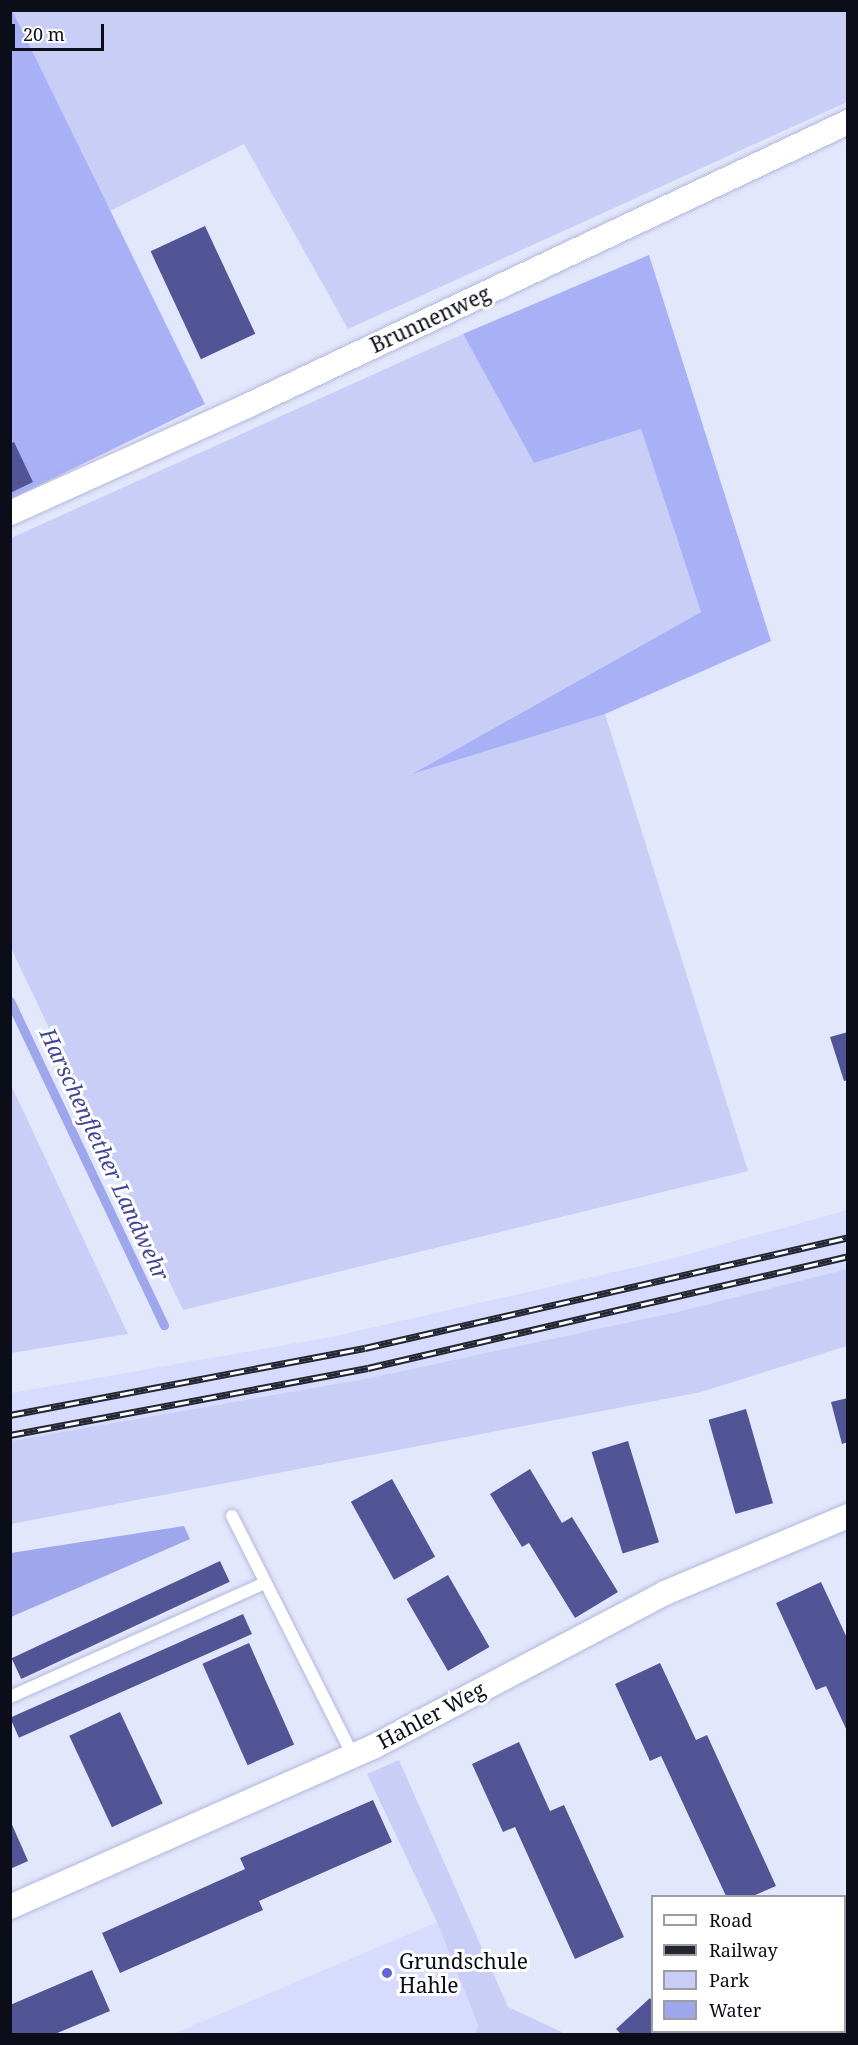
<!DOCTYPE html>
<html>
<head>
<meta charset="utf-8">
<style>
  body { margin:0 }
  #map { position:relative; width:858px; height:2045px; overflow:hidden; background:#e3e7fc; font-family:"Noto Serif",serif }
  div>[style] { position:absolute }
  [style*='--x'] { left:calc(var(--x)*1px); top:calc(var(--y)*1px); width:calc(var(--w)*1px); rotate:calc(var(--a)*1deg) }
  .built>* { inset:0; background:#d7dcfe }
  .green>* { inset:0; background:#c8cef6 }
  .forest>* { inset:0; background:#a8b0f6 }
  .water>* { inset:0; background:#9ea6ec }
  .stream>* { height:9px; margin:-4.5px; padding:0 4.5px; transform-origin:4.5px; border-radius:4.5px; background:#9ea6ec }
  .building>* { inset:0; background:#515595; transform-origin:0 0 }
  .roads { filter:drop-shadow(0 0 2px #b3b8da) drop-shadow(0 0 2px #b3b8da) }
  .lane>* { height:12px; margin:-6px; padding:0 6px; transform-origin:6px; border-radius:6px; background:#fff }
  .street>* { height:24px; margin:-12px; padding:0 12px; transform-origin:12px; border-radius:12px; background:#fff }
  .rail>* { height:7px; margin-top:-3.5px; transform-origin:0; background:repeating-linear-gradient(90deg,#fff 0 14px,#242632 0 28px); box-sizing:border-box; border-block:2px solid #242632 }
  .dots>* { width:16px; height:16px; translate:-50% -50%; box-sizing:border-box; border:3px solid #fff; border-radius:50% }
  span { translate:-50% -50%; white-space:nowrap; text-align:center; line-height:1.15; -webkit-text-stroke:6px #fff; paint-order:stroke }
  .street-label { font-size:21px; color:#0b0d18 }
  .poi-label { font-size:21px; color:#0b0d18 }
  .left { translate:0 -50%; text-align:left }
  .water-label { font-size:22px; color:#434496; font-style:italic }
  .frame { position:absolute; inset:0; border:12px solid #0b0d18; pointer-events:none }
  .legend { position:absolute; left:651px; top:1895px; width:195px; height:138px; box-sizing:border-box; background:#fff; border:2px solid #9d9ea3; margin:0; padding:8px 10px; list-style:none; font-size:18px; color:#0b0d18 }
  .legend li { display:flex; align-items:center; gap:12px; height:30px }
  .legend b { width:30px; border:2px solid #9d9ea3 }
  .scale { position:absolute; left:12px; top:24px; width:92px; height:27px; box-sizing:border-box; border:3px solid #0b0d18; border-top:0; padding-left:8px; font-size:18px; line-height:21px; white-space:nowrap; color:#0b0d18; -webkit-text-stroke:4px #fff; paint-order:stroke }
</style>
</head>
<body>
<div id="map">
  <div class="built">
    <div style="clip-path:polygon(847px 1210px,847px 1269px,681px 1311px,370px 1378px,11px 1441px,11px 1393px,331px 1337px,671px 1259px)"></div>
    <div style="clip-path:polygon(437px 1922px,478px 2025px,475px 2034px,173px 2034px)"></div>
  </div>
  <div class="green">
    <div style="clip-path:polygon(12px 11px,847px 11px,847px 102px,348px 329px,244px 144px,110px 211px)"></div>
    <div style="clip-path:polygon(463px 334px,534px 463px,641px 429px,701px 612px,415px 772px,605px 714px,748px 1171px,183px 1310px,11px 948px,11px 538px)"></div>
    <div style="clip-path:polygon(10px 1085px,11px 1085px,128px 1334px,11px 1353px)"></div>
    <div style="clip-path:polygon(847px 1269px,847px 1346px,701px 1392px,11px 1524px,11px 1441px,370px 1378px,681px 1311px)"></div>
    <div style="clip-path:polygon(399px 1760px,508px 2007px,566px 2034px,475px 2034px,478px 2025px,437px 1922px,367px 1774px)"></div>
  </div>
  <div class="forest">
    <div style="clip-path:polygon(12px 10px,205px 404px,11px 499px,10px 11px)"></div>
    <div style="clip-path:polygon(649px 255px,771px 641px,605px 714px,412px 774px,701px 612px,641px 429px,534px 463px,463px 334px)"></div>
  </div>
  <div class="water">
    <div style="clip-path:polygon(184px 1526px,190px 1539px,11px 1617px,11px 1553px)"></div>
  </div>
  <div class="stream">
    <div style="--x:10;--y:1001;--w:359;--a:64.6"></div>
  </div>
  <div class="building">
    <div style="left:205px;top:226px;width:119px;height:60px;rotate:65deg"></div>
    <div style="clip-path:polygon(14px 442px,33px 482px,10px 493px,10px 444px)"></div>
    <div style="clip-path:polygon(848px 1032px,848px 1080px,844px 1081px,830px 1037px)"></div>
    <div style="clip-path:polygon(848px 1398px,848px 1442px,842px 1444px,831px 1402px)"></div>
    <div style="left:746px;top:1409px;width:98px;height:39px;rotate:74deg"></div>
    <div style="left:628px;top:1441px;width:106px;height:38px;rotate:73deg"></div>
    <div style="clip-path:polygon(530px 1469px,562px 1523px,572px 1517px,618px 1592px,575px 1618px,529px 1543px,522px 1547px,490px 1494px)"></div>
    <div style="left:392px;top:1479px;width:89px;height:47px;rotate:61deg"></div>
    <div style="left:220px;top:1561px;width:23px;height:230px;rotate:65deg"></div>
    <div style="left:448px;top:1575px;width:83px;height:48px;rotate:60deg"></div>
    <div style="clip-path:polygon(821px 1582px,848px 1640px,848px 1733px,826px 1686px,816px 1690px,776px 1603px)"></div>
    <div style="left:243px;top:1614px;width:22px;height:255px;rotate:66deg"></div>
    <div style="left:249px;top:1643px;width:111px;height:51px;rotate:66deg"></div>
    <div style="clip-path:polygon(660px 1663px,696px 1740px,707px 1735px,776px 1886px,753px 1896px,726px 1896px,661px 1756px,650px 1761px,615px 1684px)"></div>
    <div style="left:120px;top:1712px;width:101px;height:56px;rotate:65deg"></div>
    <div style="clip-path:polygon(519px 1742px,550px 1811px,564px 1805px,624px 1937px,575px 1959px,515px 1827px,503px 1832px,472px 1764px)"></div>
    <div style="clip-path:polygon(373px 1800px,392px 1842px,259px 1901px,263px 1910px,120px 1973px,102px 1933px,245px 1869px,240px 1858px)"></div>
    <div style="clip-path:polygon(10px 1820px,28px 1861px,10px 1869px)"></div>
    <div style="left:844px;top:1955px;width:5px;height:58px;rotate:37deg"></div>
    <div style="clip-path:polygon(92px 1970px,110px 2011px,55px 2034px,10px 2034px,10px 2005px)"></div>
    <div style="clip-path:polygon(650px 1998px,652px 2001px,652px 2032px,680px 2032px,683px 2034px,621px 2034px,616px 2029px)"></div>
  </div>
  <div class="roads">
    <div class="lane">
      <div style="--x:232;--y:1516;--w:269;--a:63.2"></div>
      <div style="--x:10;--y:1697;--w:279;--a:-24.1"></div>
    </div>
    <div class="street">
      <div style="--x:10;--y:513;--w:260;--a:-24.3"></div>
      <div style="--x:247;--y:406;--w:665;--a:-25.29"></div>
      <div style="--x:10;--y:1907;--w:397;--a:-23.8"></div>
      <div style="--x:373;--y:1747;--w:330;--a:-27.8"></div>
      <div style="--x:665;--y:1593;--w:199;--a:-22.8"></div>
    </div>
  </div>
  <div class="rail">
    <div style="--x:10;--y:1415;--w:361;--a:-10.7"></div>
    <div style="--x:365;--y:1348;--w:496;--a:-12.9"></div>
    <div style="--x:10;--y:1435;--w:364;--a:-10.6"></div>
    <div style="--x:368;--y:1368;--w:493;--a:-13.1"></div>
  </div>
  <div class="dots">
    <div style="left:387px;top:1973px;background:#6364dd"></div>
  </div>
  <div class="street-label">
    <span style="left:430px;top:319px;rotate:-25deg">Brunnenweg</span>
    <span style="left:431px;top:1715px;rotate:-28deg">Hahler Weg</span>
  </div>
  <div class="poi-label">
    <span class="left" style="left:399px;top:1973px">Grundschule<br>Hahle</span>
  </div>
  <div class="water-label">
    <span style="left:105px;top:1154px;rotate:65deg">Harschenflether Landwehr</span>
  </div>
  <div class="frame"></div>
  <ul class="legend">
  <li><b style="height:8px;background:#fff"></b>Road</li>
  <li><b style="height:8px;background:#242632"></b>Railway</li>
  <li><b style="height:16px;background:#c8cef6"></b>Park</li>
  <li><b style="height:16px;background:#9ea6ec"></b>Water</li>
  </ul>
  <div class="scale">20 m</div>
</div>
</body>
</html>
